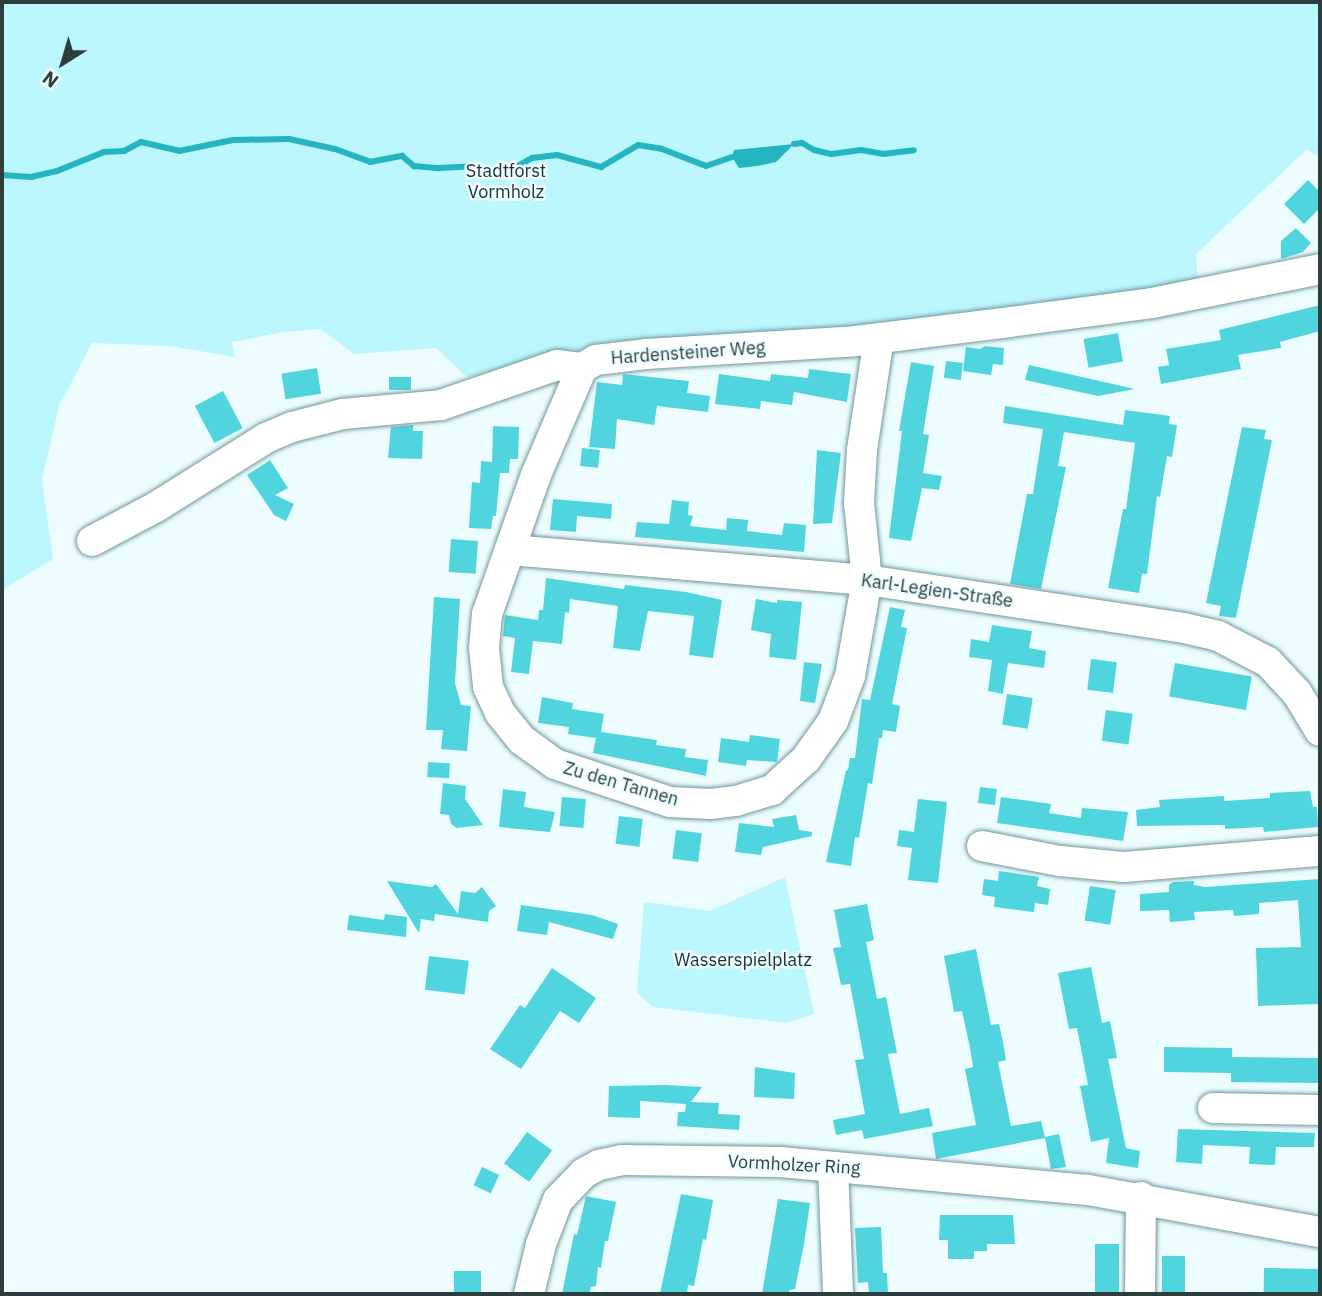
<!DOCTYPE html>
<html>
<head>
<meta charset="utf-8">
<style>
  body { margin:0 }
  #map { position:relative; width:1322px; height:1296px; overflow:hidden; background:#edfdff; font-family:"IBM Plex Sans",sans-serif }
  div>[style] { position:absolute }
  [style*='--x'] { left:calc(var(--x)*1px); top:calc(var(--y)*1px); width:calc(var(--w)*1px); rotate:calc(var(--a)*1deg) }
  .green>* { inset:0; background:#bbf7fc }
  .water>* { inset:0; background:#25b5c0 }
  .stream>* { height:6px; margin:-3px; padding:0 3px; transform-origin:3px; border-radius:3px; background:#25b5c0 }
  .building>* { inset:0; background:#50d4de; transform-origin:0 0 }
  .roads { filter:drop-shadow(0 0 2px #70979a) drop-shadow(0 0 2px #70979a) }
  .minor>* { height:30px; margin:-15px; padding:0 15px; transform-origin:15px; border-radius:15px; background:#fff }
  span { translate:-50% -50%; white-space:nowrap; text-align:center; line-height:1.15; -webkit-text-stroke:5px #edfdff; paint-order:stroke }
  .park-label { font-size:18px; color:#1a3032 }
  .street-label { font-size:18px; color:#2d3e3f }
  .frame { position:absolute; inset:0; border:4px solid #2d3e3f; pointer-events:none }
  .north { position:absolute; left:28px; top:28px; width:70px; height:70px; -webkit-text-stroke:5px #edfdff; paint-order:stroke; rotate:217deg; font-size:19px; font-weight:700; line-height:28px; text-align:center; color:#2d3e3f }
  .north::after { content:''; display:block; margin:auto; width:24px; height:32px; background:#2d3e3f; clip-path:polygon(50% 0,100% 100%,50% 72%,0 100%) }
</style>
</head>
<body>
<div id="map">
  <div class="green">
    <div style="clip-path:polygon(2px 2px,1320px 2px,1320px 158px,1307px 149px,1196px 254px,1198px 284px,961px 322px,591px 348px,467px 377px,436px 348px,354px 354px,321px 329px,284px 332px,232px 342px,235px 357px,170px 346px,92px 343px,59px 406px,42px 480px,53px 559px,2px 590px)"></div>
    <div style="clip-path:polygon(785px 877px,814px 1014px,787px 1023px,653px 1007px,637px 993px,644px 902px,710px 911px)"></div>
  </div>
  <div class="water">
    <div style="clip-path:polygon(794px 144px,776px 162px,757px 166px,739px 168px,732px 157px,734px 150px)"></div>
  </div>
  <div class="stream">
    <div style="--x:794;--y:144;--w:8;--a:-7"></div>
    <div style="--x:802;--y:143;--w:14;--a:30"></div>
    <div style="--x:814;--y:150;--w:18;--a:13"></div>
    <div style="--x:832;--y:154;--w:29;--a:-8"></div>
    <div style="--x:861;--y:150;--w:22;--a:10"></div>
    <div style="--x:883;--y:154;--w:31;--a:-7"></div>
    <div style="--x:512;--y:169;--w:23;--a:-29"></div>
    <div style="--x:532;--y:158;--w:25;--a:-7"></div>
    <div style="--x:557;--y:155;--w:46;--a:15.3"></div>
    <div style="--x:601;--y:167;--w:43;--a:-30.7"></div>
    <div style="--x:638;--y:145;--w:24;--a:9"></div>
    <div style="--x:662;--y:149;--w:47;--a:21.1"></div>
    <div style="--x:706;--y:166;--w:28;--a:-19"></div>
    <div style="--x:2;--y:175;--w:29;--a:4"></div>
    <div style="--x:31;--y:177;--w:27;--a:-13"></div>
    <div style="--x:57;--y:171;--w:51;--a:-22"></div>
    <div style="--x:104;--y:152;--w:20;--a:-3"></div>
    <div style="--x:124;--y:151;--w:19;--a:-28"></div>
    <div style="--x:141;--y:142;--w:39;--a:13"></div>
    <div style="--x:179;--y:151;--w:55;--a:-11.5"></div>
    <div style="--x:233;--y:140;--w:56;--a:-1"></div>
    <div style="--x:289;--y:139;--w:47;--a:12.3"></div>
    <div style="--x:335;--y:149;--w:37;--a:20"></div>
    <div style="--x:370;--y:162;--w:33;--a:-11"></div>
    <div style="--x:402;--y:156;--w:16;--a:40"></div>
    <div style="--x:414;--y:166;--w:25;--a:5"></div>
    <div style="--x:439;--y:168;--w:34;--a:-3"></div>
    <div style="--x:473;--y:166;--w:11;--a:27"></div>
  </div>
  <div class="building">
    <div style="clip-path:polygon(1308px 180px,1320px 192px,1320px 208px,1304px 224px,1284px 204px)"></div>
    <div style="clip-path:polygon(1296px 228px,1311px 243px,1303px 252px,1281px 259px,1281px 241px)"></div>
    <div style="clip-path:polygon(1320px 305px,1320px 331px,1280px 342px,1281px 348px,1238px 355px,1241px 369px,1161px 384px,1158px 367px,1169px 365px,1166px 349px,1221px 340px,1219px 330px)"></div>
    <div style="left:1118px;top:333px;width:29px;height:35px;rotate:80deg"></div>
    <div style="clip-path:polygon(985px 346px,1004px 348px,1003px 365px,993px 364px,991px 375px,963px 371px,966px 347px,980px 349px)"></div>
    <div style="left:946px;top:361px;width:17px;height:17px;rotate:7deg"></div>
    <div style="clip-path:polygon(911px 362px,934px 366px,923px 434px,929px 435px,923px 473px,942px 476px,939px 490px,922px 488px,911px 541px,889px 538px,902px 431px,899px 431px)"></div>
    <div style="clip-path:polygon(1029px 365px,1135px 389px,1098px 396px,1025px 380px)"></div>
    <div style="left:317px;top:368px;width:26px;height:36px;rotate:81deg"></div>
    <div style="clip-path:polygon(809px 369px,851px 374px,847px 402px,794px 392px,792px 405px,761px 401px,760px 409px,715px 404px,719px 374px,770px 381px,771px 374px,808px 378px)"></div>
    <div style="clip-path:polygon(623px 374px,689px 381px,687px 393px,710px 396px,708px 412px,657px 406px,654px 425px,617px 419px,615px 449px,589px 447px,597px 382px,622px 385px)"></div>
    <div style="left:411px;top:377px;width:13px;height:22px;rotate:90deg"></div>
    <div style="left:223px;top:391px;width:42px;height:32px;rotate:62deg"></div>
    <div style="clip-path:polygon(1005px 406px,1123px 425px,1125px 410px,1170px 416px,1169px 424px,1177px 425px,1172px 457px,1167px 456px,1160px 497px,1157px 496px,1147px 574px,1142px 574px,1139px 593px,1108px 588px,1123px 509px,1126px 509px,1135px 443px,1064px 432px,1058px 466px,1066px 467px,1041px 589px,1010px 584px,1027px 494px,1033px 494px,1043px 429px,1003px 423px)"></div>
    <div style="clip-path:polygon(413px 425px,413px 431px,423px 431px,422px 459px,388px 458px,391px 427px)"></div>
    <div style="clip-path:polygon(493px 426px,519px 427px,518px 459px,510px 459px,509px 473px,500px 473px,496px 516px,493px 516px,491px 529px,469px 528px,472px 482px,480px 483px,481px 461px,492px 462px)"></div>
    <div style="clip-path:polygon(1242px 427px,1266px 430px,1264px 439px,1272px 440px,1236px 618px,1219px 616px,1221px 606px,1206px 603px)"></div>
    <div style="left:582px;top:448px;width:18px;height:18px;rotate:6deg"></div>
    <div style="clip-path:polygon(817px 450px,841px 453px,832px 523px,813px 524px)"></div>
    <div style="clip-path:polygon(270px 460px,288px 488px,275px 495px,294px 504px,286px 521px,274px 515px,247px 475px)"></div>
    <div style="clip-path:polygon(553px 499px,612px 504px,611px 519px,577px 516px,576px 532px,550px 530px)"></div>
    <div style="clip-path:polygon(672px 500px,689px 502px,688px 515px,693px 516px,690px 526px,726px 530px,727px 518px,748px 520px,747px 531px,782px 535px,784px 523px,806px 525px,804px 552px,635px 537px,637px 522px,669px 524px)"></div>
    <div style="left:451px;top:539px;width:27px;height:33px;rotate:4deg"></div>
    <div style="clip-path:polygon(546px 578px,624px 589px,625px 585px,686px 592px,722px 600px,713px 658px,689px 655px,694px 616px,648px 611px,640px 651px,613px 648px,618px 606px,570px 599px,569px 613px,565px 612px,562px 644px,533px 641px,529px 674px,511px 672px,515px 638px,503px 636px,505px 615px,538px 620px,539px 610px,543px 610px)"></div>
    <div style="clip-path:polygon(434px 597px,460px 599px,455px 683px,461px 705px,471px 706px,467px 751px,441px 749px,443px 730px,426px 730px)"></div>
    <div style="clip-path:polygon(756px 599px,777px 603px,777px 600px,802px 602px,796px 660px,769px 657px,771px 634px,751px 630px)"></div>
    <div style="clip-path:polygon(890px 607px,905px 610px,901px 627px,907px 628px,892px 704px,900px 706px,896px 732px,883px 730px,882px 738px,879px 738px,872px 784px,868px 783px,859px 838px,855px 837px,851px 866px,826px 862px,846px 770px,848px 770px,850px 758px,855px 758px,862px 699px,870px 700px)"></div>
    <div style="clip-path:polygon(992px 625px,1032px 631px,1029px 648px,1046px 651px,1044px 668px,1008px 663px,1003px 694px,988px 691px,992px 660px,969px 657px,971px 639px,989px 642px)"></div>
    <div style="left:1091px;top:659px;width:26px;height:31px;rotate:7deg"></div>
    <div style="clip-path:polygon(804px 662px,822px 664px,815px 703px,800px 701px)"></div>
    <div style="left:1175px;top:663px;width:78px;height:34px;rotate:10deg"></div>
    <div style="left:1007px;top:694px;width:26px;height:31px;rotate:9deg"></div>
    <div style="clip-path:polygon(542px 697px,573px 703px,572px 709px,604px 714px,601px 732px,657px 740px,656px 745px,686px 749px,685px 757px,708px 760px,706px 776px,593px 753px,596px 738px,568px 734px,569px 727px,538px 723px)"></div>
    <div style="left:1106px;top:710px;width:27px;height:31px;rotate:8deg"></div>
    <div style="clip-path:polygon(750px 735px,780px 739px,777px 762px,747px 760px,746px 766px,718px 762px,721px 738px,749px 742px)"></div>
    <div style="left:428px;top:762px;width:22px;height:15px;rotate:3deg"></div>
    <div style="clip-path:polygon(443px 783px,466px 786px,465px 799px,483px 825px,457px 828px,451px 824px,449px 815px,440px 814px)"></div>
    <div style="left:980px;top:787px;width:17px;height:16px;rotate:7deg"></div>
    <div style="clip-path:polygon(503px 789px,526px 792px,524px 807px,555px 812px,550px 832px,499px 827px)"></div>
    <div style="clip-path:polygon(1310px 791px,1313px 807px,1317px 807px,1318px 827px,1264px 832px,1263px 827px,1225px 829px,1225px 825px,1137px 826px,1136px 810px,1160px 807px,1159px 800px,1224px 796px,1224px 801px,1270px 798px,1270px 793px)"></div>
    <div style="left:562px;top:797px;width:24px;height:29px;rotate:5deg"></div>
    <div style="clip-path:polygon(1001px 797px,1051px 804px,1049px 813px,1081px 818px,1082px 808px,1128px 812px,1123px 841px,997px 823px)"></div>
    <div style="clip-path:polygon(918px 799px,947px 802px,938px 883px,908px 880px,912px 848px,897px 846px,899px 830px,914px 832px)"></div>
    <div style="clip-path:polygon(796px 815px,799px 830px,812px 832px,812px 836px,763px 847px,761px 855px,735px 852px,739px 823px,774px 827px,772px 819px)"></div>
    <div style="left:619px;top:816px;width:24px;height:28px;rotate:7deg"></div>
    <div style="left:676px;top:830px;width:26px;height:29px;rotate:7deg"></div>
    <div style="clip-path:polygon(999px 871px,1039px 877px,1037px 886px,1050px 889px,1048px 905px,1035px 903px,1034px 912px,994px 907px,995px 897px,982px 895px,984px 879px,998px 881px)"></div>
    <div style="clip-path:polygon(1320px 879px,1320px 1004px,1258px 1006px,1256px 948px,1301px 947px,1298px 900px,1259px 903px,1259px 914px,1234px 916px,1233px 910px,1194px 912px,1195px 920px,1170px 922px,1169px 910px,1140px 911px,1140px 894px,1169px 892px,1169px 885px,1173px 882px,1194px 881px,1194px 885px,1205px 887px)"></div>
    <div style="clip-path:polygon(387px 881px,432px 887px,436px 884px,458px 914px,461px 891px,475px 893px,482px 887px,496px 906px,489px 911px,488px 922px,435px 914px,434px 921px,421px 919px,419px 933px)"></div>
    <div style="left:1090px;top:886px;width:26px;height:35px;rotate:9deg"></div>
    <div style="clip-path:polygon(867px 904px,874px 940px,866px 942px,877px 999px,886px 997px,897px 1053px,888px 1054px,900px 1114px,929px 1108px,933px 1126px,864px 1139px,862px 1130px,836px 1135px,833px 1120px,865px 1114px,855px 1060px,864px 1059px,857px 1021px,850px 984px,841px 985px,833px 948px,841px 947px,834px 910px)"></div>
    <div style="clip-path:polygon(521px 905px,592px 915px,618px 924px,613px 939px,549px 922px,547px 935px,517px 931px)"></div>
    <div style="clip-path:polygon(385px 914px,407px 917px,406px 937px,347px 930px,349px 915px,384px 920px)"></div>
    <div style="clip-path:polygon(976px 949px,991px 1025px,999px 1024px,1003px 1042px,1006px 1060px,998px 1062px,1011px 1126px,1041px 1121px,1045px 1137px,1059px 1134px,1066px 1167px,1051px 1169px,1045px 1138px,936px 1159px,932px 1133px,976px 1125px,965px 1069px,973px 1067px,970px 1048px,962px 1011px,954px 1012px,944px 956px)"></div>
    <div style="left:429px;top:956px;width:40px;height:34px;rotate:7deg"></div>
    <div style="clip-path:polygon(1091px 967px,1102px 1023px,1110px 1021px,1117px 1058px,1108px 1059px,1126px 1148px,1140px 1151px,1138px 1168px,1106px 1163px,1109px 1138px,1091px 1142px,1080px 1086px,1088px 1085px,1077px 1028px,1069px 1029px,1058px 973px)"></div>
    <div style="clip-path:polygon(552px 968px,596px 998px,579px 1023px,560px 1011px,521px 1069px,490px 1049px,520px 1005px,525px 1008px)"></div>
    <div style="clip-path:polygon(1164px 1047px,1232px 1048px,1232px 1057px,1320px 1058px,1320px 1083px,1231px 1082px,1231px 1073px,1164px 1072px)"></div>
    <div style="clip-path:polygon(755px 1067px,795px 1073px,794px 1099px,754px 1097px)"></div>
    <div style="clip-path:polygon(666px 1085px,702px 1087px,691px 1102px,719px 1103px,718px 1114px,740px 1115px,739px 1130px,677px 1126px,678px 1112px,685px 1112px,686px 1104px,640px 1101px,640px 1118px,608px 1117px,609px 1086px)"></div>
    <div style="clip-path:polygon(1178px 1129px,1315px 1133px,1314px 1147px,1276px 1147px,1275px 1165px,1249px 1164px,1250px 1147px,1203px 1145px,1202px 1164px,1176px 1162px)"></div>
    <div style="left:527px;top:1132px;width:31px;height:39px;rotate:36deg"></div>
    <div style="left:482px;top:1167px;width:19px;height:20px;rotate:25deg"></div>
    <div style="clip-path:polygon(681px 1194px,713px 1200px,706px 1240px,703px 1239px,694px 1286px,688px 1285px,687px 1294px,660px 1294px)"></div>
    <div style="clip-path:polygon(586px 1196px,616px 1202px,608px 1241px,605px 1241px,601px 1268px,598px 1267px,596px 1286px,591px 1287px,589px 1294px,562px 1294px,574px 1234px,577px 1235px)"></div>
    <div style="clip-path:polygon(778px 1199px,810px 1203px,804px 1244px,795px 1289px,789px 1290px,789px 1294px,762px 1294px)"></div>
    <div style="clip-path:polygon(940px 1215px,1013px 1215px,1015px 1244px,987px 1244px,987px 1251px,974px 1251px,974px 1259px,948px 1259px,948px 1240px,939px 1240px)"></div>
    <div style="clip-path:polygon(881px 1227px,883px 1273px,887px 1273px,888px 1294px,869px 1294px,868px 1282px,858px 1283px,855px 1228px)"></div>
    <div style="left:1095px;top:1244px;width:24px;height:50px"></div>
    <div style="left:1162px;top:1256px;width:23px;height:38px"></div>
    <div style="left:1264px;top:1268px;width:56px;height:26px;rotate:1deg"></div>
    <div style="left:454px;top:1271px;width:27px;height:23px"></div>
  </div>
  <div class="roads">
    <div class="minor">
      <div style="--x:582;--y:368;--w:116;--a:113.3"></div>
      <div style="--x:536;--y:475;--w:147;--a:109.4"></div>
      <div style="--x:487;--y:614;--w:34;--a:95"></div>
      <div style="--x:484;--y:648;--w:39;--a:84"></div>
      <div style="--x:488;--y:687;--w:29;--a:65"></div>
      <div style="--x:500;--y:713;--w:35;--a:51"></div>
      <div style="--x:522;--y:740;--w:41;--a:36"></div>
      <div style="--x:555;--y:764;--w:121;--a:18.3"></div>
      <div style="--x:670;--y:802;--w:41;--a:2.8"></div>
      <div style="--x:711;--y:804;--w:25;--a:-7"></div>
      <div style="--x:736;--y:801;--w:38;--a:-17"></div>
      <div style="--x:772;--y:790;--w:46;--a:-42.4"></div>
      <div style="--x:806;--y:759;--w:47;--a:-54.6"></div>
      <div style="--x:833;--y:721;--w:48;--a:-69.3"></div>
      <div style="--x:850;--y:676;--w:97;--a:-80"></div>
      <div style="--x:867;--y:580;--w:77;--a:-95.9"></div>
      <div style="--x:859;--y:503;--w:53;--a:-86.8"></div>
      <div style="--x:862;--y:450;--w:113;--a:-81.4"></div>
      <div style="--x:92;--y:541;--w:72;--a:-28"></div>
      <div style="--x:156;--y:507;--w:130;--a:-32.1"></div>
      <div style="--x:266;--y:438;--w:28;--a:-23"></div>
      <div style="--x:292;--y:427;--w:53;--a:-14.3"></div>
      <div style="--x:343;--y:414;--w:98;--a:-5.2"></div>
      <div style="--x:441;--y:405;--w:123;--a:-19"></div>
      <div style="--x:557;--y:365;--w:25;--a:7"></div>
      <div style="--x:582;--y:368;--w:16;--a:-30"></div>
      <div style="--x:596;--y:360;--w:50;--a:-6.8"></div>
      <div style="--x:646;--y:354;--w:210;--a:-3.5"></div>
      <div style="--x:856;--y:341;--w:155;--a:-7"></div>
      <div style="--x:1010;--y:322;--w:143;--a:-7.6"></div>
      <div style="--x:1152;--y:303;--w:171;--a:-11.4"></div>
      <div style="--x:510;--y:550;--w:358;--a:4.8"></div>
      <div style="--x:867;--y:580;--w:321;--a:8.6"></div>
      <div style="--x:1184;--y:628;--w:35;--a:13"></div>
      <div style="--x:1218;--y:636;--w:56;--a:27.5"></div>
      <div style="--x:1268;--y:662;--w:42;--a:46.9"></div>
      <div style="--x:1297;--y:693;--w:44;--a:58.8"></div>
      <div style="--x:982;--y:846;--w:79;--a:10.9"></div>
      <div style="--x:1060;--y:861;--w:64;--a:5.4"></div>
      <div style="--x:1124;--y:867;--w:197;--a:-4.7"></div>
      <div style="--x:1213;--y:1108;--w:107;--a:1.1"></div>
      <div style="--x:833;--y:1167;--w:127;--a:87.7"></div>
      <div style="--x:529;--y:1294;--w:51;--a:-76.5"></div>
      <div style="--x:541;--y:1244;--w:47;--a:-68.9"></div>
      <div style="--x:558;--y:1200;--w:37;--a:-46"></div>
      <div style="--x:584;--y:1173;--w:17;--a:-28"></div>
      <div style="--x:599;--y:1165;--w:24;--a:-12"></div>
      <div style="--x:622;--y:1160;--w:158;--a:0.7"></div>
      <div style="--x:780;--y:1162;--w:309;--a:5.2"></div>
      <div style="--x:1088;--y:1190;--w:236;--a:10.3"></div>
      <div style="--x:1140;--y:1294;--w:97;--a:-89.4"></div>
    </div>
  </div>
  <div class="park-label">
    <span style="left:506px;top:182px">Stadtforst<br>Vormholz</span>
    <span style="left:743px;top:960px">Wasserspielplatz</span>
  </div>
  <div class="street-label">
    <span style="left:688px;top:353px;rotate:-4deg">Hardensteiner Weg</span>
    <span style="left:937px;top:591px;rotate:8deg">Karl-Legien-Straße</span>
    <span style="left:621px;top:784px;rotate:16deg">Zu den Tannen</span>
    <span style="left:794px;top:1165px;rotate:3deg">Vormholzer Ring</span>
  </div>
  <div class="frame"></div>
  <div class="north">N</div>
</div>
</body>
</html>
